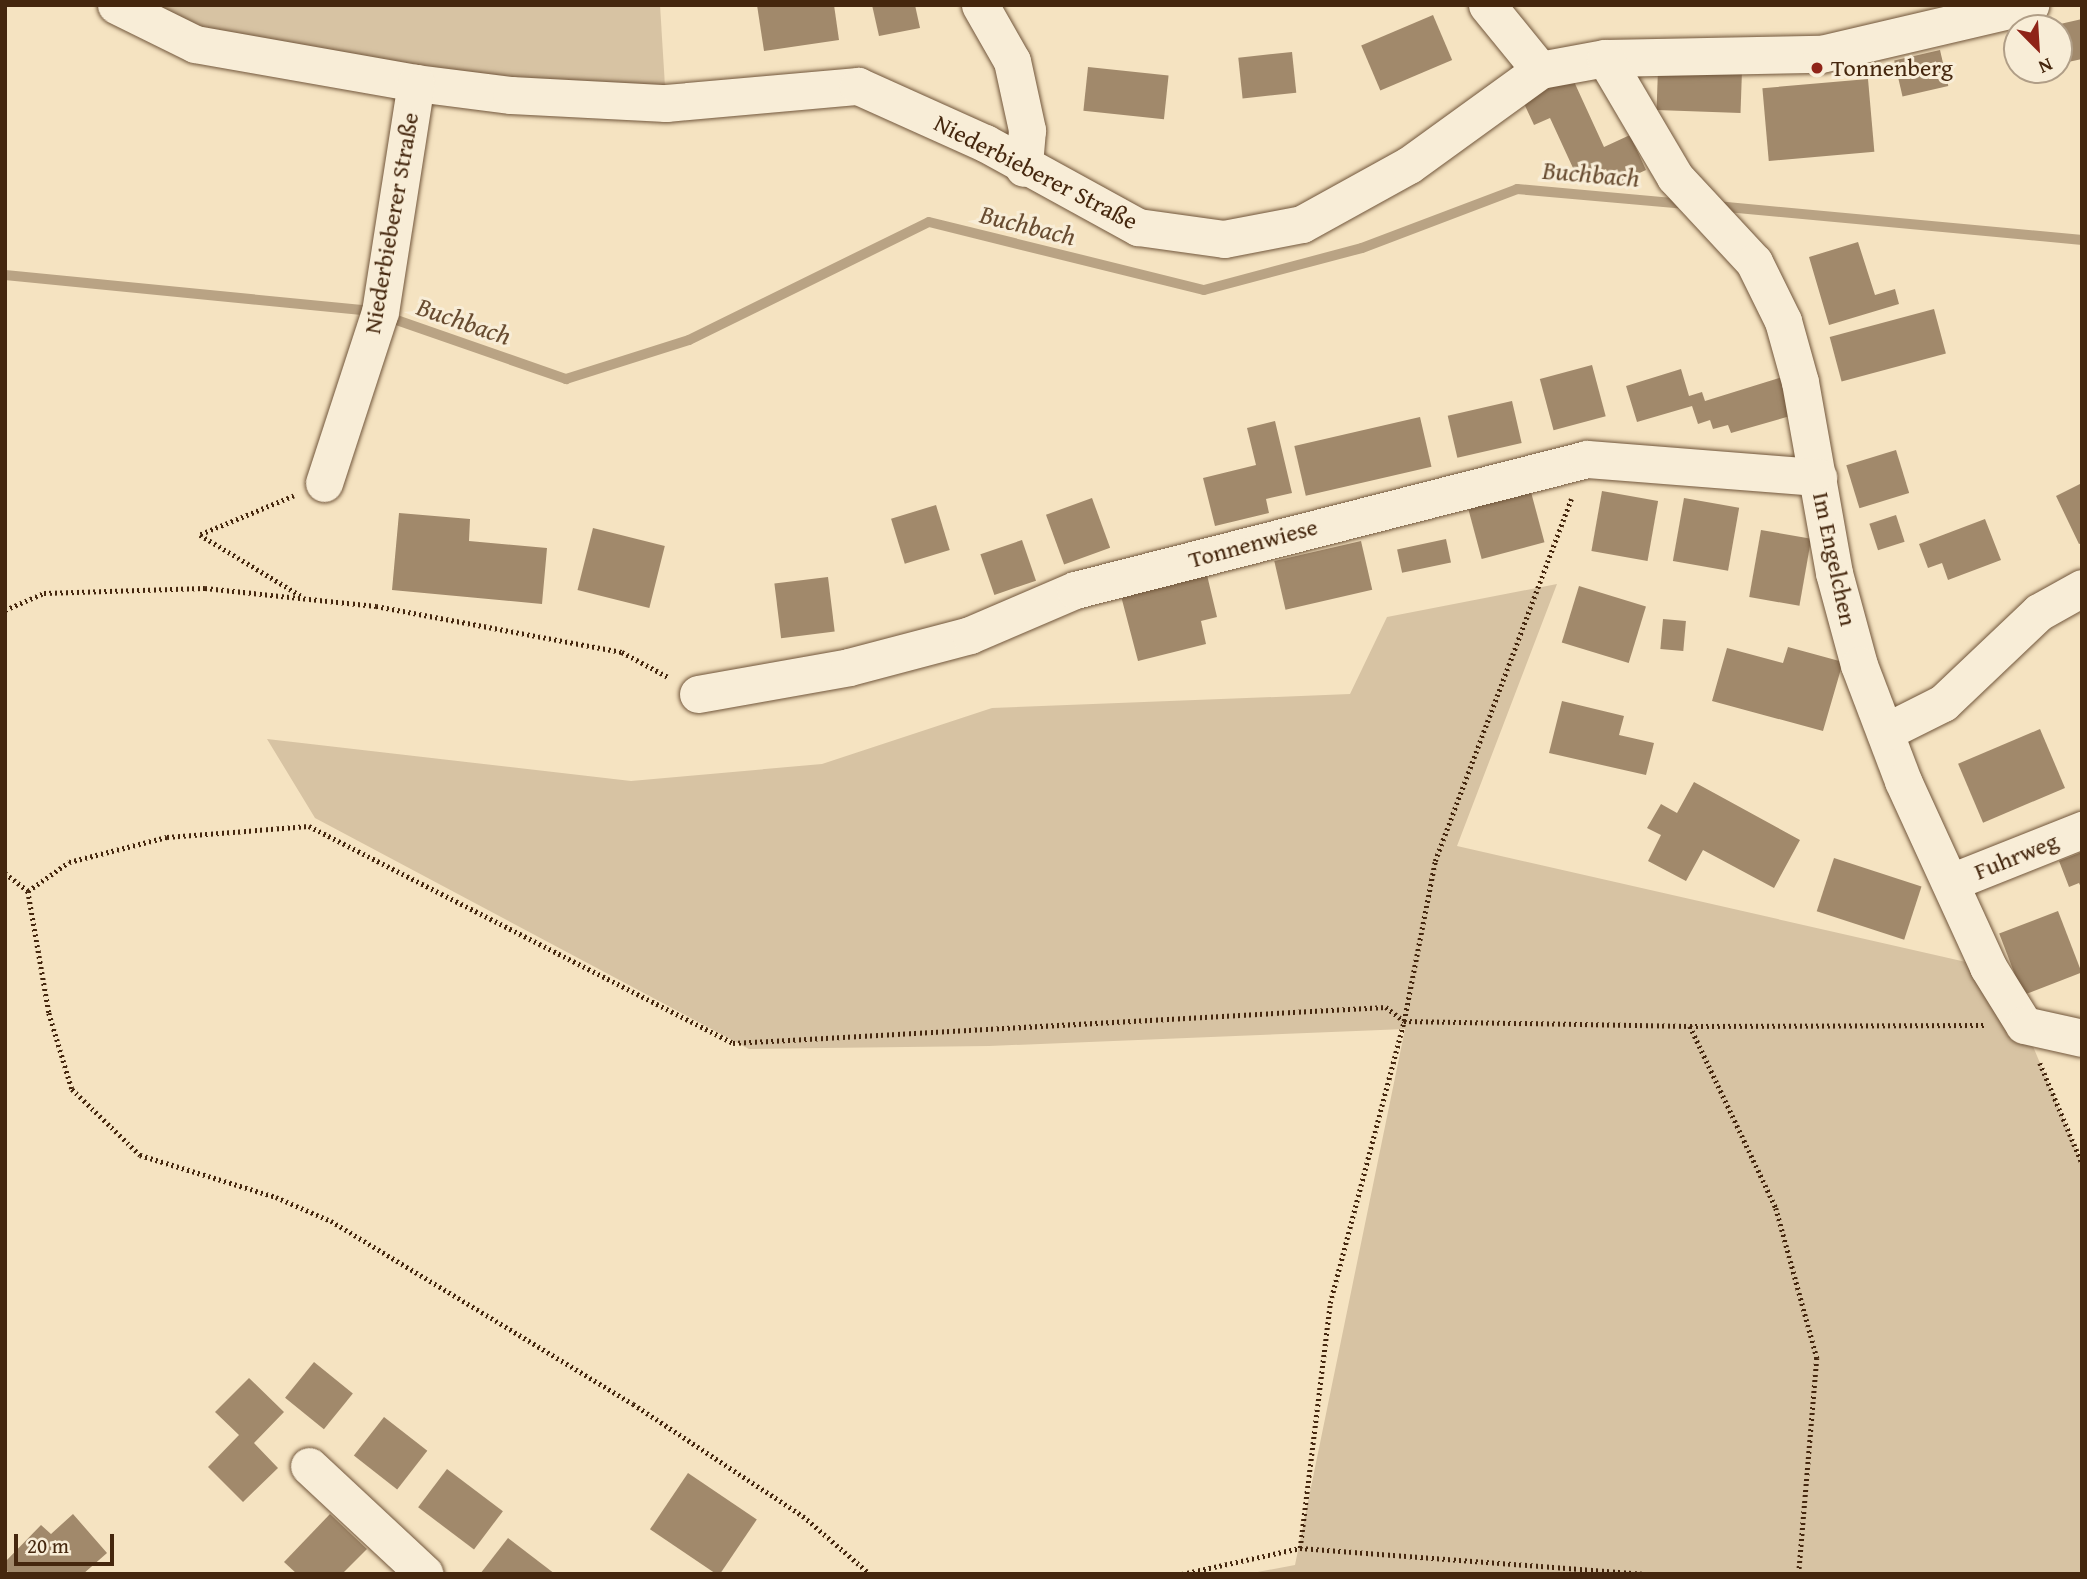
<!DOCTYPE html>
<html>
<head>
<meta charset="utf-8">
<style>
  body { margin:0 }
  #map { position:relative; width:2087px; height:1579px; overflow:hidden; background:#f5e3c1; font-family:"Gentium Book Plus",serif }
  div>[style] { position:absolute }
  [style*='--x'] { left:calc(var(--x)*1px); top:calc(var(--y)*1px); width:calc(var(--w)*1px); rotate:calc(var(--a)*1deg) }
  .green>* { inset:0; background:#d7c3a3 }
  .stream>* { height:10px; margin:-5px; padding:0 5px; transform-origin:5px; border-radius:5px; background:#b9a384 }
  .building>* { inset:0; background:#a1896b; transform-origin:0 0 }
  .path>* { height:4.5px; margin-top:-2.25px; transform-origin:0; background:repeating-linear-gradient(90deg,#45270e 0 2px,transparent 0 5.5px) }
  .roads { filter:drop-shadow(0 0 2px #71563b) drop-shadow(0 0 2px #71563b) }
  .minor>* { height:37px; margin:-18.5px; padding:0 18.5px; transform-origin:18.5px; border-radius:18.5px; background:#f8edd7 }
  .dots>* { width:19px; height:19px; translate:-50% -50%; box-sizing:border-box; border:4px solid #f8edd7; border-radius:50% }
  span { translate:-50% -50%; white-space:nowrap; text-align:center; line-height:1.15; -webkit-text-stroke:6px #f8edd7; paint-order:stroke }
  .poi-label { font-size:24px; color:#45270e }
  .left { translate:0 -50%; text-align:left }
  .street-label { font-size:24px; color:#45270e }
  .water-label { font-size:26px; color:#684c31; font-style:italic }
  .frame { position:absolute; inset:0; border:7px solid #45270e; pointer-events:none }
  .north { position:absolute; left:2003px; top:14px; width:70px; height:70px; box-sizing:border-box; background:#f8edd7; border:2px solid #b09e87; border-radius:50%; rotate:156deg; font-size:19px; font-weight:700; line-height:28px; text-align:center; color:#45270e }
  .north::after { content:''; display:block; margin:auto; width:24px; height:32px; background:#8f2418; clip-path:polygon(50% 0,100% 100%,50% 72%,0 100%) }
  .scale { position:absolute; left:14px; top:1534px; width:100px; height:32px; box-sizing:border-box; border:4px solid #45270e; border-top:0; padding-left:9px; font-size:21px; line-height:24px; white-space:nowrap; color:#45270e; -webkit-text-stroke:5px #f8edd7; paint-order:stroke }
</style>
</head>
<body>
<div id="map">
  <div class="green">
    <div style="clip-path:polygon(131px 5px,660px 5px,666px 103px,195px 44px)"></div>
    <div style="clip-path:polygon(1557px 584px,1457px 846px,1988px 967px,2024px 1025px,2082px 1163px,2082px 1574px,1247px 1574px,1295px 1565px,1405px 1029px,989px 1046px,749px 1049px,315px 818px,267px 739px,631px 781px,822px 764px,992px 708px,1350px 694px,1387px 617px)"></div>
  </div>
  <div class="stream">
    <div style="--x:1716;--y:206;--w:368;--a:5.3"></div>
    <div style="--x:5;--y:275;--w:369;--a:5.6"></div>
    <div style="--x:385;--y:316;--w:192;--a:19.2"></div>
    <div style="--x:566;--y:379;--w:129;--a:-17.6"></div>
    <div style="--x:689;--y:340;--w:267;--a:-26.2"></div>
    <div style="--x:929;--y:222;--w:283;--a:13.9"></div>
    <div style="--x:1204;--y:290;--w:163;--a:-14.9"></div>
    <div style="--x:1362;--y:248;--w:166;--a:-20.8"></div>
    <div style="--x:1517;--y:189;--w:170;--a:5.1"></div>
  </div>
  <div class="building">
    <div style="clip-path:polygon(757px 5px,834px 5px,839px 40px,764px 51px)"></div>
    <div style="clip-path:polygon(872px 5px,915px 5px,920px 28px,879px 36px)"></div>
    <div style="left:1433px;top:15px;width:49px;height:78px;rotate:67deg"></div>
    <div style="clip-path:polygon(2082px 19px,2082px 59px,2059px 64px,2059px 28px,2047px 27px)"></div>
    <div style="left:1940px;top:50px;width:37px;height:47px;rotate:77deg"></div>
    <div style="left:1292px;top:52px;width:41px;height:54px;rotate:84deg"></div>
    <div style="left:1088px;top:67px;width:81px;height:44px;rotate:6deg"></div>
    <div style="left:1658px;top:69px;width:84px;height:41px;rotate:2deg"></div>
    <div style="clip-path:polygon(1571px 75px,1604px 147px,1630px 135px,1646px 170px,1613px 185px,1606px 169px,1579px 181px,1550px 118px,1534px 125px,1521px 97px)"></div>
    <div style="left:1868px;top:79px;width:73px;height:106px;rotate:85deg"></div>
    <div style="clip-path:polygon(1858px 242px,1875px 295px,1895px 289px,1899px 304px,1829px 325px,1809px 257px)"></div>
    <div style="left:1934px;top:309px;width:46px;height:108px;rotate:75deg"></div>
    <div style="left:1592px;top:365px;width:53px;height:54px;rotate:75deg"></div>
    <div style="clip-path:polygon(1681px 369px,1689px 396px,1702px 392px,1705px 401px,1786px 376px,1797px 414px,1731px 433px,1728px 425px,1713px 429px,1710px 420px,1698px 424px,1692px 406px,1637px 422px,1626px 386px)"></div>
    <div style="left:1512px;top:401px;width:43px;height:66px;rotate:77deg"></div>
    <div style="left:1420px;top:417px;width:51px;height:129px;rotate:77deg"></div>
    <div style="clip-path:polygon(1275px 421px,1292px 493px,1266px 499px,1269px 513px,1215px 526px,1203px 478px,1256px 465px,1247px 428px)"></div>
    <div style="left:1896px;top:450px;width:45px;height:52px;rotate:73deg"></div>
    <div style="clip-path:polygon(2082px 483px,2082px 543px,2079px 544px,2056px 496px)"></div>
    <div style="left:1602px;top:491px;width:57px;height:61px;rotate:10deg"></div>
    <div style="left:1531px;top:492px;width:52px;height:65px;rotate:75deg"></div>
    <div style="left:1092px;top:498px;width:53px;height:49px;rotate:70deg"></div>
    <div style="left:1684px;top:498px;width:56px;height:64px;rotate:10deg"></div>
    <div style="left:936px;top:505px;width:47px;height:47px;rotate:73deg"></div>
    <div style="clip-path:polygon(399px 513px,470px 519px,469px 541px,547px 548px,542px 604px,392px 590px)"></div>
    <div style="left:1896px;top:515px;width:28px;height:28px;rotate:72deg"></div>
    <div style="clip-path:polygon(1985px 519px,2001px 560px,1948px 580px,1942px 563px,1928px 568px,1919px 544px)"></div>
    <div style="left:593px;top:528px;width:74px;height:64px;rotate:14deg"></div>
    <div style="left:1761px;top:530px;width:51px;height:68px;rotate:10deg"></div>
    <div style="left:1446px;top:539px;width:24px;height:50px;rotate:78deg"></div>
    <div style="left:1022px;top:540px;width:43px;height:44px;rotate:71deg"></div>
    <div style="left:1361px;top:541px;width:50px;height:89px;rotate:77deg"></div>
    <div style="clip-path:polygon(1207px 575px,1217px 617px,1201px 621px,1206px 644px,1138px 661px,1121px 596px)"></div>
    <div style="left:828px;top:577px;width:55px;height:54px;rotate:83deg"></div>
    <div style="left:1579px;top:586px;width:70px;height:59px;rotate:17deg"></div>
    <div style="left:1663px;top:619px;width:23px;height:30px;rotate:5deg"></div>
    <div style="clip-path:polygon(1788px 647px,1843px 662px,1823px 731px,1712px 701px,1727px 648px,1783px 663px)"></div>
    <div style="clip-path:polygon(1562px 701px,1624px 716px,1619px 735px,1654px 743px,1646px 775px,1549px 753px)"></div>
    <div style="left:2040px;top:729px;width:64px;height:89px;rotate:67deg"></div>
    <div style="clip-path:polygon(1694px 782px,1800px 840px,1774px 888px,1703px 850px,1686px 881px,1648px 861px,1661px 835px,1647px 828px,1661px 804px,1677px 813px)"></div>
    <div style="clip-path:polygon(2082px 852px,2082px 890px,2079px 883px,2069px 887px,2059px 861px)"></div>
    <div style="left:1834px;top:858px;width:92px;height:56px;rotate:18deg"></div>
    <div style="left:2058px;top:911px;width:66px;height:63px;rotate:69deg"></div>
    <div style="left:314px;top:1362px;width:50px;height:46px;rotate:39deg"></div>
    <div style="clip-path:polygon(249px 1378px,284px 1412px,254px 1443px,278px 1468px,243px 1502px,208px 1467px,239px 1435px,215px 1412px)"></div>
    <div style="left:384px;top:1417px;width:55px;height:49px;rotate:38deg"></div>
    <div style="left:447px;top:1469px;width:70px;height:48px;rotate:37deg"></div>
    <div style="left:688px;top:1473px;width:83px;height:68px;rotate:34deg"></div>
    <div style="clip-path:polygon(73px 1514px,107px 1553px,83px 1574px,10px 1574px,5px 1569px,5px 1562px,41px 1525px,51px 1534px)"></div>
    <div style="clip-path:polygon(330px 1514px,367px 1549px,342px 1574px,297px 1574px,284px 1562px)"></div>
    <div style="clip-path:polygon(508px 1538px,555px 1574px,480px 1574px)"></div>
  </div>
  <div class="path">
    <div style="--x:294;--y:496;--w:102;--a:157.5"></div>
    <div style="--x:200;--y:535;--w:120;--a:31"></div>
    <div style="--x:5;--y:610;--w:43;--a:-23.6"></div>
    <div style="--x:44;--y:593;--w:161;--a:-1.8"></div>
    <div style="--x:205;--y:588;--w:172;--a:6"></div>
    <div style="--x:376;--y:606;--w:250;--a:10.6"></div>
    <div style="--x:622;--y:652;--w:52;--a:28.5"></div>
    <div style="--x:5;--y:873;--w:29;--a:38"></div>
    <div style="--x:28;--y:891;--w:124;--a:80.2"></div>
    <div style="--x:49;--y:1013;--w:79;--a:73.2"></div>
    <div style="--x:72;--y:1089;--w:95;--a:44.1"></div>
    <div style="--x:140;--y:1155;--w:142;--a:17.2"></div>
    <div style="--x:276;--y:1197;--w:60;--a:23.6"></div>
    <div style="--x:331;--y:1221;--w:353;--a:31.2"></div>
    <div style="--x:633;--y:1404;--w:204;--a:33.4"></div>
    <div style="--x:803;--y:1516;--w:89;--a:40.9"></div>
    <div style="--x:28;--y:891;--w:50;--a:-35.3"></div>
    <div style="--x:69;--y:862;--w:101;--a:-14.3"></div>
    <div style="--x:167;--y:837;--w:142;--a:-4.4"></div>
    <div style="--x:309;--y:826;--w:476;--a:27.1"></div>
    <div style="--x:733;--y:1043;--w:654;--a:-3.16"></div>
    <div style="--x:1386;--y:1007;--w:23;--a:38"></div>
    <div style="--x:1404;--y:1021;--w:286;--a:1"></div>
    <div style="--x:1690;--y:1026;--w:201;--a:64.7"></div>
    <div style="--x:1776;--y:1208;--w:156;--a:74.7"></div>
    <div style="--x:1817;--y:1358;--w:217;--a:94.8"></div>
    <div style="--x:1690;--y:1026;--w:294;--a:-0.2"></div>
    <div style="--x:2040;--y:1063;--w:108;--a:67.2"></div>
    <div style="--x:1300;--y:1548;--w:247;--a:-83"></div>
    <div style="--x:1330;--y:1303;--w:292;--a:-75.3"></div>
    <div style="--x:1404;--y:1021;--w:163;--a:-79"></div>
    <div style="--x:1435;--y:861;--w:387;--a:-69.4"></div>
    <div style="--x:1182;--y:1574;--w:121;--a:-12.4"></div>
    <div style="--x:1300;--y:1548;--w:343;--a:4.3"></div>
  </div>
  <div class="roads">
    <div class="minor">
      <div style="--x:116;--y:5;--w:88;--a:26.3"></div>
      <div style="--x:195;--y:44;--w:224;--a:10"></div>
      <div style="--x:416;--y:83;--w:96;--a:7.2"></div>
      <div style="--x:511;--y:95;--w:155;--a:3"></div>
      <div style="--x:666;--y:103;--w:193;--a:-5.1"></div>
      <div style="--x:858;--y:86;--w:139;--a:24.2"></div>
      <div style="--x:985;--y:143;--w:175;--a:28.8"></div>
      <div style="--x:1138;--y:227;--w:87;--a:7.9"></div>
      <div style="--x:1224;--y:239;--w:79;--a:-10.9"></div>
      <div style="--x:1302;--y:224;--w:122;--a:-28.9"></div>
      <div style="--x:1409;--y:165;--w:162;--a:-35.9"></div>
      <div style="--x:1540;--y:70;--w:66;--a:-10.5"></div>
      <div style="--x:1605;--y:58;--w:216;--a:-1.1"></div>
      <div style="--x:1821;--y:54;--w:215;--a:-13.2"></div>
      <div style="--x:980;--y:5;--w:64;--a:60.3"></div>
      <div style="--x:1012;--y:61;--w:71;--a:77.7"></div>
      <div style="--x:1027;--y:130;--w:38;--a:95"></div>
      <div style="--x:1487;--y:5;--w:84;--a:50.8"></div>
      <div style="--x:1605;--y:58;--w:138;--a:59.5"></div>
      <div style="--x:1675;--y:177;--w:116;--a:47.1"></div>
      <div style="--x:1754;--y:262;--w:66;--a:63.8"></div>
      <div style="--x:1783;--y:321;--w:63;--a:74.4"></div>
      <div style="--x:1800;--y:382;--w:194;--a:79.9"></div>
      <div style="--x:1834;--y:573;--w:95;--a:74.8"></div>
      <div style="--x:1859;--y:665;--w:124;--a:69.2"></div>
      <div style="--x:1903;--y:781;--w:205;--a:65.4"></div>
      <div style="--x:1988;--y:967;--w:68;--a:58.2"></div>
      <div style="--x:2024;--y:1025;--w:59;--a:12.6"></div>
      <div style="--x:324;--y:483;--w:180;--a:-71.9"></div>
      <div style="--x:380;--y:312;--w:232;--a:-81.1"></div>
      <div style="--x:698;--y:694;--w:153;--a:-10.1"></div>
      <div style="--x:849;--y:667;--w:125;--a:-14.8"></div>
      <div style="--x:970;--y:635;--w:114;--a:-23.2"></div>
      <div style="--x:1075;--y:590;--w:528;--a:-14.35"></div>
      <div style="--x:1587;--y:459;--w:232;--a:4.5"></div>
      <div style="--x:1885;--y:732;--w:65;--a:-26.6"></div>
      <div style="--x:1943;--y:703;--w:132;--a:-43.5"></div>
      <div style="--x:2039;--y:612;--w:49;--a:-29.2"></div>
      <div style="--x:1951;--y:882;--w:141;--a:-21.7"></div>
      <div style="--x:309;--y:1466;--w:158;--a:43"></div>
    </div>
  </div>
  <div class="dots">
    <div style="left:1817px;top:68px;background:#8f2418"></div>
  </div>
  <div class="poi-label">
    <span class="left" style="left:1831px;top:68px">Tonnenberg</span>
  </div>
  <div class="street-label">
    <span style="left:1036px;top:172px;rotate:27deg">Niederbieberer Straße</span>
    <span style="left:391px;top:223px;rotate:-80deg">Niederbieberer Straße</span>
    <span style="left:1253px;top:543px;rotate:-15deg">Tonnenwiese</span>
    <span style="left:1835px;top:559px;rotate:78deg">Im Engelchen</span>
    <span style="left:2016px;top:856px;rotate:-22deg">Fuhrweg</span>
  </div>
  <div class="water-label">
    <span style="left:1591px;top:174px;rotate:5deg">Buchbach</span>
    <span style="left:1028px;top:225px;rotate:14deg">Buchbach</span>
    <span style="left:464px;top:321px;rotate:19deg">Buchbach</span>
  </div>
  <div class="frame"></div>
  <div class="north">N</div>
  <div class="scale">20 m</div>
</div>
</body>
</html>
